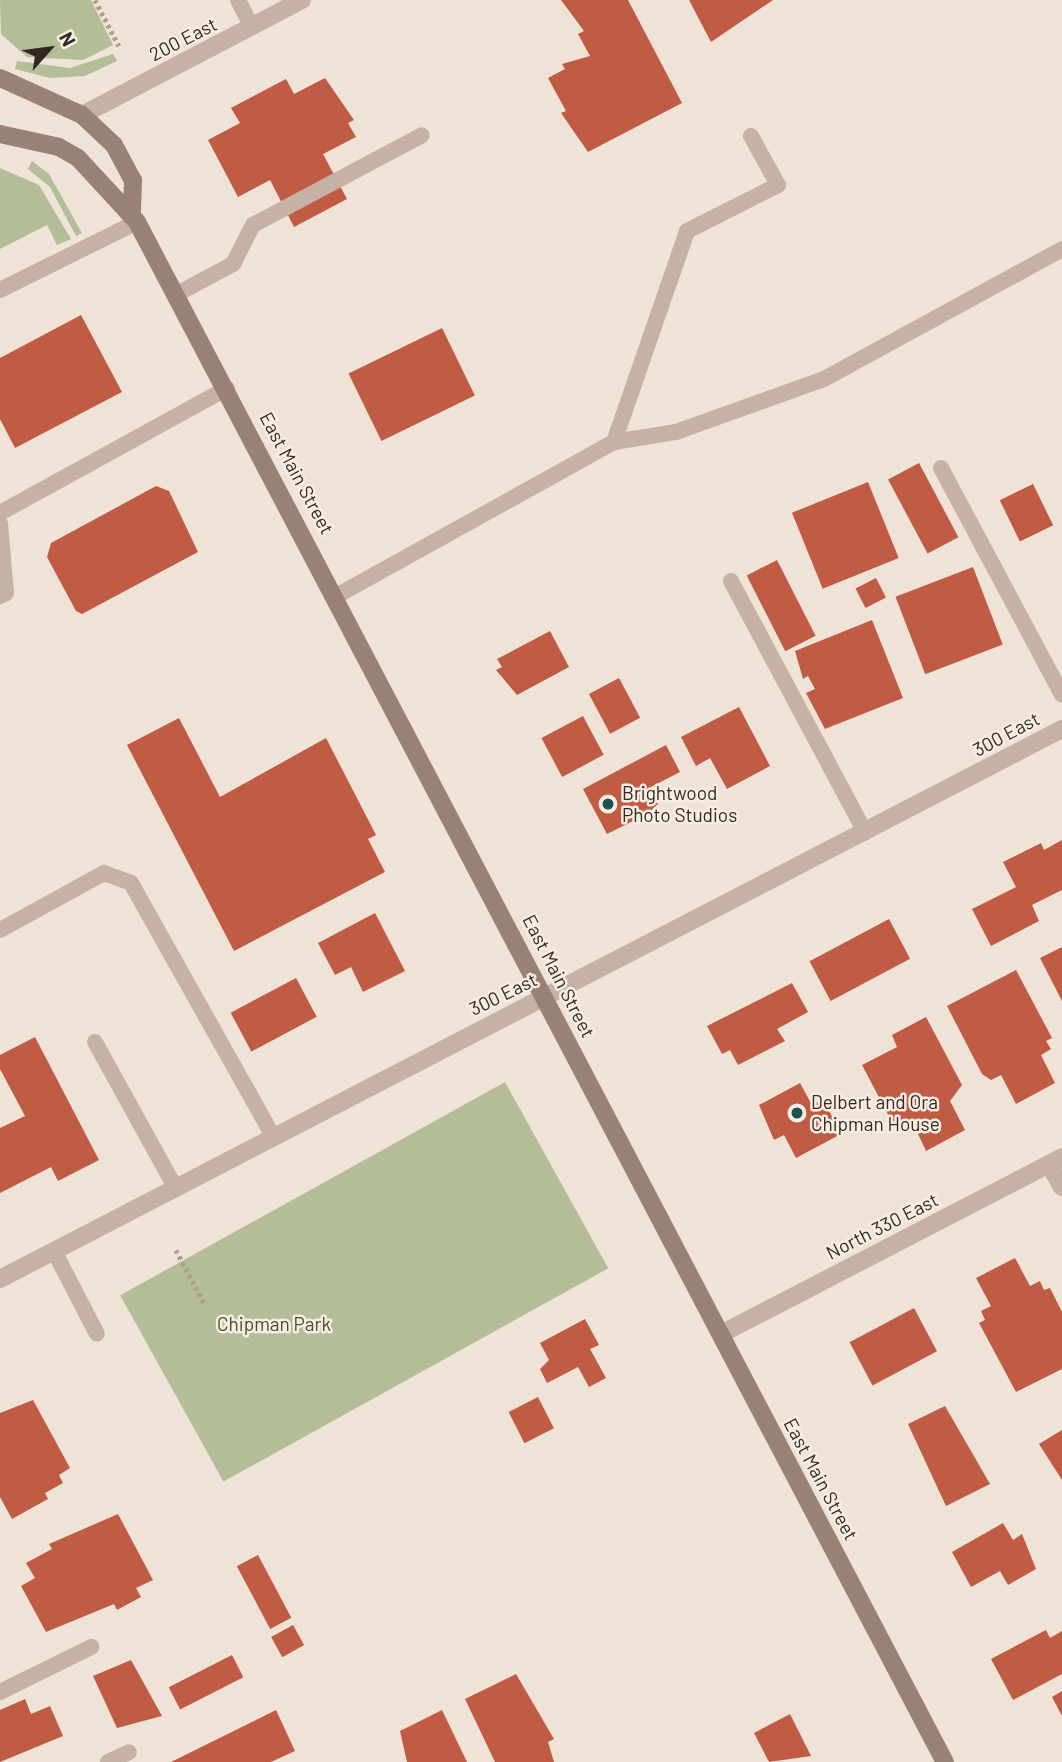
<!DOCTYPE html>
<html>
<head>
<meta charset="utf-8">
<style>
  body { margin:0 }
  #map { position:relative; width:1062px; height:1762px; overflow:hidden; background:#efe3d7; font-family:Barlow,sans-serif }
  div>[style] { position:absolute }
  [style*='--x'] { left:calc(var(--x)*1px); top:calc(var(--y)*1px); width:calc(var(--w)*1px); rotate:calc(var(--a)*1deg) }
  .green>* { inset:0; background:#b3bd98; transform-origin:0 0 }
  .building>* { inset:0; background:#c05b44; transform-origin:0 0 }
  .path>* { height:4.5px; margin-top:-2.25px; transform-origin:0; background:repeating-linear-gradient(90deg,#b29c8e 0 3.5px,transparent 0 7px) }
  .service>* { height:16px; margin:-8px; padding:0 8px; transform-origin:8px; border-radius:8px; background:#c6b2a4 }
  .minor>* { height:18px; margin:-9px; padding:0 9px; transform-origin:9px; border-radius:9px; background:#c6b2a4 }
  .secondary>* { height:18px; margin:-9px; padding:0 9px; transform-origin:9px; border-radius:9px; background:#9a8176 }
  .dots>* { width:19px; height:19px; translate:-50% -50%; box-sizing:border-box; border:4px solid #f8ede3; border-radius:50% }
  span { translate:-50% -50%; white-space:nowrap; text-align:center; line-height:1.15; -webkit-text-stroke:5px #f8ede3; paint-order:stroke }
  .street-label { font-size:19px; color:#322925 }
  .poi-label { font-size:19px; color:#322925 }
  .left { translate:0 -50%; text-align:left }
  .park-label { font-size:19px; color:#444f2a }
  .north { position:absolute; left:14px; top:14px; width:70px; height:70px; -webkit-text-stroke:5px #f8ede3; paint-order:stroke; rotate:62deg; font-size:19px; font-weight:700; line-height:28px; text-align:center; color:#322925 }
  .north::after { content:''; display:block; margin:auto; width:24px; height:32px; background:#322925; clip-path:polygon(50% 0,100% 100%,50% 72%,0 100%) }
</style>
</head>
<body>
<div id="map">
  <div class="green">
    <div style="clip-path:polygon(0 0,91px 0,113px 45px,83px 60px,27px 57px,1px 34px)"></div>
    <div style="clip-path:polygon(113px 54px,117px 61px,85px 76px,50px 78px,15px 69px,17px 61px,70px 68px)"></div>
    <div style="clip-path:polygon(32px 161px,49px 174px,82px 233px,76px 236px,50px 187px,28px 169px)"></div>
    <div style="clip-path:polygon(0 168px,39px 185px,71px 239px,57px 245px,47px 225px,0 249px)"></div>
    <div style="left:505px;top:1082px;width:213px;height:440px;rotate:61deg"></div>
  </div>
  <div class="building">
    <div style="clip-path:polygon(561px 0,628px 0,682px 103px,588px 152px,561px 113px,566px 111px,548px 78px,565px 69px,562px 64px,590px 56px,578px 34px,584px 31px)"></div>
    <div style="clip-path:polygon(689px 0,773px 0,711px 42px)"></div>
    <div style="clip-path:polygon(325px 78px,354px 120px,348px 123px,356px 137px,323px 154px,347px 199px,294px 227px,270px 180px,238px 197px,208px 140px,240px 123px,231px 108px,286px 79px,294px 94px)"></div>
    <div style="clip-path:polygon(81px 315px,122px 392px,15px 448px,0 419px,0 358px)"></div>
    <div style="left:442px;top:328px;width:75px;height:104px;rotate:64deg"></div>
    <div style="left:919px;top:463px;width:84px;height:35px;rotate:62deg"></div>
    <div style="left:868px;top:482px;width:82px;height:82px;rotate:68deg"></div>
    <div style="left:1033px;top:484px;width:46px;height:37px;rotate:64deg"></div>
    <div style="clip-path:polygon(156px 486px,169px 491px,198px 552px,82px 614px,76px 611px,47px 557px,51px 543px)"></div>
    <div style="left:777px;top:560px;width:85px;height:34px;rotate:63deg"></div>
    <div style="left:973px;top:567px;width:83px;height:83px;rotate:69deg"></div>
    <div style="left:876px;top:578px;width:22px;height:23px;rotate:63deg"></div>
    <div style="clip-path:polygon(872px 620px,903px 698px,825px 729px,806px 693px,815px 689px,808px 676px,803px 679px,795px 651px)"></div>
    <div style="clip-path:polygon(550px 631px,569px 667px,517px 695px,496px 670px,502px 667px,497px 659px)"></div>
    <div style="left:619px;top:678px;width:45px;height:34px;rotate:62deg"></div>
    <div style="clip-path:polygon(739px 707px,770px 766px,727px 789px,710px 758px,696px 766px,681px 737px)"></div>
    <div style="left:583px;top:716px;width:44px;height:47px;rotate:62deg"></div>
    <div style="clip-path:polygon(179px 718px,220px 797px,326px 738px,376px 835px,368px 839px,385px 872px,234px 951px,127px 745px)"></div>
    <div style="clip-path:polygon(666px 745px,680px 772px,649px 788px,658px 804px,647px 814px,607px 834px,583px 789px)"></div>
    <div style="clip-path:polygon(1062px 840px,1062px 890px,1032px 905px,1039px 921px,991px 946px,972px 909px,1016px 887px,1003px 862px,1041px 843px,1044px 850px)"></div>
    <div style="clip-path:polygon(375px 913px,405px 971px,363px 992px,351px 967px,335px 975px,318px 943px)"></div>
    <div style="left:889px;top:919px;width:45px;height:90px;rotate:62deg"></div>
    <div style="clip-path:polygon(1062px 947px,1062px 1001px,1040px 958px)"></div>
    <div style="clip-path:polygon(1016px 970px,1052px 1038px,1046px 1041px,1051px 1049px,1041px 1055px,1055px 1083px,1016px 1104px,1001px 1075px,991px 1080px,982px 1074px,947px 1006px)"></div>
    <div style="left:296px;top:978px;width:44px;height:74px;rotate:62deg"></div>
    <div style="clip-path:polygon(792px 983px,808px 1012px,777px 1029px,785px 1041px,738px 1065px,730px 1050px,722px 1054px,707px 1026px)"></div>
    <div style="clip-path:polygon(926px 1017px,962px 1085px,950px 1101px,965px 1130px,926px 1151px,912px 1121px,900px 1127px,892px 1122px,862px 1065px,897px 1047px,892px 1035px)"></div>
    <div style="clip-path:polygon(35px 1037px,99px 1160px,58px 1181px,51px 1167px,0 1193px,0 1128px,25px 1116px,0 1069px,0 1055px)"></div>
    <div style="clip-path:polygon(800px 1083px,812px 1105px,823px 1099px,841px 1134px,796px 1158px,784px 1135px,774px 1140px,759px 1105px)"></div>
    <div style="clip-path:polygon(1015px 1258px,1030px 1286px,1040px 1281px,1044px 1290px,1050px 1288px,1062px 1312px,1062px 1369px,1016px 1392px,979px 1323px,985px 1320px,981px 1311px,991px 1306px,976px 1278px)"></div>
    <div style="left:914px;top:1308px;width:49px;height:73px;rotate:62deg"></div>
    <div style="clip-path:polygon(585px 1319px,599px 1345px,590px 1349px,606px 1378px,589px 1387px,578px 1367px,547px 1383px,540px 1369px,549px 1360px,540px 1343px)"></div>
    <div style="left:538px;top:1397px;width:35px;height:33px;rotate:63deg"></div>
    <div style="clip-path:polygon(33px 1400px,70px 1468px,59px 1475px,63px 1483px,45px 1493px,48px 1499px,12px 1519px,0 1497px,0 1413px)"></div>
    <div style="clip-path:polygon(945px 1406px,990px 1484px,946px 1506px,908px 1424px)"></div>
    <div style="clip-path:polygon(1062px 1430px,1062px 1480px,1039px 1444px)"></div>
    <div style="clip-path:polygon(118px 1514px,153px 1580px,136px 1588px,141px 1597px,117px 1610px,114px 1604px,46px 1632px,21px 1586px,35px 1578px,26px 1563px,52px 1549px,49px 1544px)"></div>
    <div style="clip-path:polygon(1003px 1523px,1013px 1540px,1022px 1534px,1036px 1569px,1008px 1585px,1000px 1571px,971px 1587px,952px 1552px)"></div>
    <div style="left:258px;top:1555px;width:71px;height:24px;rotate:62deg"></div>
    <div style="left:293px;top:1625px;width:23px;height:25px;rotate:61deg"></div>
    <div style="clip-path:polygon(1046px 1630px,1050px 1638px,1062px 1631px,1062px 1674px,1013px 1700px,991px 1659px)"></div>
    <div style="left:232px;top:1655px;width:25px;height:71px;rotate:63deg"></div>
    <div style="clip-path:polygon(131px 1660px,162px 1716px,117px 1728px,93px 1676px)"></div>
    <div style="clip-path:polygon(516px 1674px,554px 1739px,548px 1742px,554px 1762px,495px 1762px,465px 1699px)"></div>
    <div style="clip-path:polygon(1062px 1691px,1062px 1716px,1052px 1697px)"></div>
    <div style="clip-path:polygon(25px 1699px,31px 1714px,50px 1706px,63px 1736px,0 1762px,0 1710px)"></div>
    <div style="clip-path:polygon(276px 1710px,295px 1751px,271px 1762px,171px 1762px)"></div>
    <div style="clip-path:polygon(442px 1710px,467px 1762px,407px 1762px,400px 1731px)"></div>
    <div style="clip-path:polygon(790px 1714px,811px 1756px,769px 1762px,754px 1733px)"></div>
  </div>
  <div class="path">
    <div style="--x:95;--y:0;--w:52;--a:62.4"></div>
    <div style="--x:176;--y:1250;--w:60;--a:62.2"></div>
  </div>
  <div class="service">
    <div style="--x:238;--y:0;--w:30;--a:63"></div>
    <div style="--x:0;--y:290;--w:153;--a:-26.4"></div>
    <div style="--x:177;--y:294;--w:64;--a:-28.2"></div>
    <div style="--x:233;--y:264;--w:44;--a:-62.9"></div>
    <div style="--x:253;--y:225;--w:191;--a:-28"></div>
    <div style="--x:614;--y:442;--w:223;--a:-70.9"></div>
    <div style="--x:687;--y:231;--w:102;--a:-26.8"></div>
    <div style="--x:778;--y:185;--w:56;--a:-118.9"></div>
    <div style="--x:941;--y:468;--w:257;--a:61.9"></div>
    <div style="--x:0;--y:513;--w:259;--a:-28.8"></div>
    <div style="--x:0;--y:523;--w:70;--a:85.1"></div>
    <div style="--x:6;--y:593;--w:7;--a:153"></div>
    <div style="--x:731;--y:581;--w:285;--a:61.9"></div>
    <div style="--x:338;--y:595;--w:316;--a:-29"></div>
    <div style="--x:614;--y:442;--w:63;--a:-9.2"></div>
    <div style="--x:676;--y:432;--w:157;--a:-19.7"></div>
    <div style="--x:824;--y:379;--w:271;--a:-28.6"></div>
    <div style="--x:0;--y:930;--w:119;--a:-28.7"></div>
    <div style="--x:104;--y:873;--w:29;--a:20"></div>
    <div style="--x:131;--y:883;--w:290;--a:60.7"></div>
    <div style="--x:95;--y:1042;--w:166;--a:61.1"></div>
    <div style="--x:54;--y:1251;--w:93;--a:62.6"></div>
    <div style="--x:0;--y:1692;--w:102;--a:-26.3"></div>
    <div style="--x:108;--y:1762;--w:23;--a:-25"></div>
  </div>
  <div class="minor">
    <div style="--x:82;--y:115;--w:248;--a:-27.6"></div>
    <div style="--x:1049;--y:1164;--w:26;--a:61"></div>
    <div style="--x:0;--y:1279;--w:1196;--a:-27.38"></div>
    <div style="--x:721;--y:1334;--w:384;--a:-27.4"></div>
  </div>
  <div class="secondary">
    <div style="--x:0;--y:78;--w:90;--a:24.3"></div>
    <div style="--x:82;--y:115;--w:44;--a:43.2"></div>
    <div style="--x:114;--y:145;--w:40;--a:62"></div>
    <div style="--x:133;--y:180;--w:33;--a:92"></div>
    <div style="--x:0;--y:134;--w:60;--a:12.4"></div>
    <div style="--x:59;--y:147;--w:22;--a:30"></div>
    <div style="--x:78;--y:158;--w:87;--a:47.3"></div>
    <div style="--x:137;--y:222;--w:1739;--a:62.32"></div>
  </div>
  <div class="dots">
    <div style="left:608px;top:804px;background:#1d5151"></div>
    <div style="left:797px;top:1113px;background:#1d5151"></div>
  </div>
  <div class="street-label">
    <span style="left:183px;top:39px;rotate:-27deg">200 East</span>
    <span style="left:297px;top:473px;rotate:62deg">East Main Street</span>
    <span style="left:1006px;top:734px;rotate:-28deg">300 East</span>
    <span style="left:559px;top:976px;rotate:63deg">East Main Street</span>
    <span style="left:503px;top:994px;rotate:-26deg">300 East</span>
    <span style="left:882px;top:1226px;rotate:-27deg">North 330 East</span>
    <span style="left:821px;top:1479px;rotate:62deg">East Main Street</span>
  </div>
  <div class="poi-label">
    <span class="left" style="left:622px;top:804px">Brightwood<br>Photo Studios</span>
    <span class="left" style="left:811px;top:1113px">Delbert and Ora<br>Chipman House</span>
  </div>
  <div class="park-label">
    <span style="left:274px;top:1324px">Chipman Park</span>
  </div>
  <div class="north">N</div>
</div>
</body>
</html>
